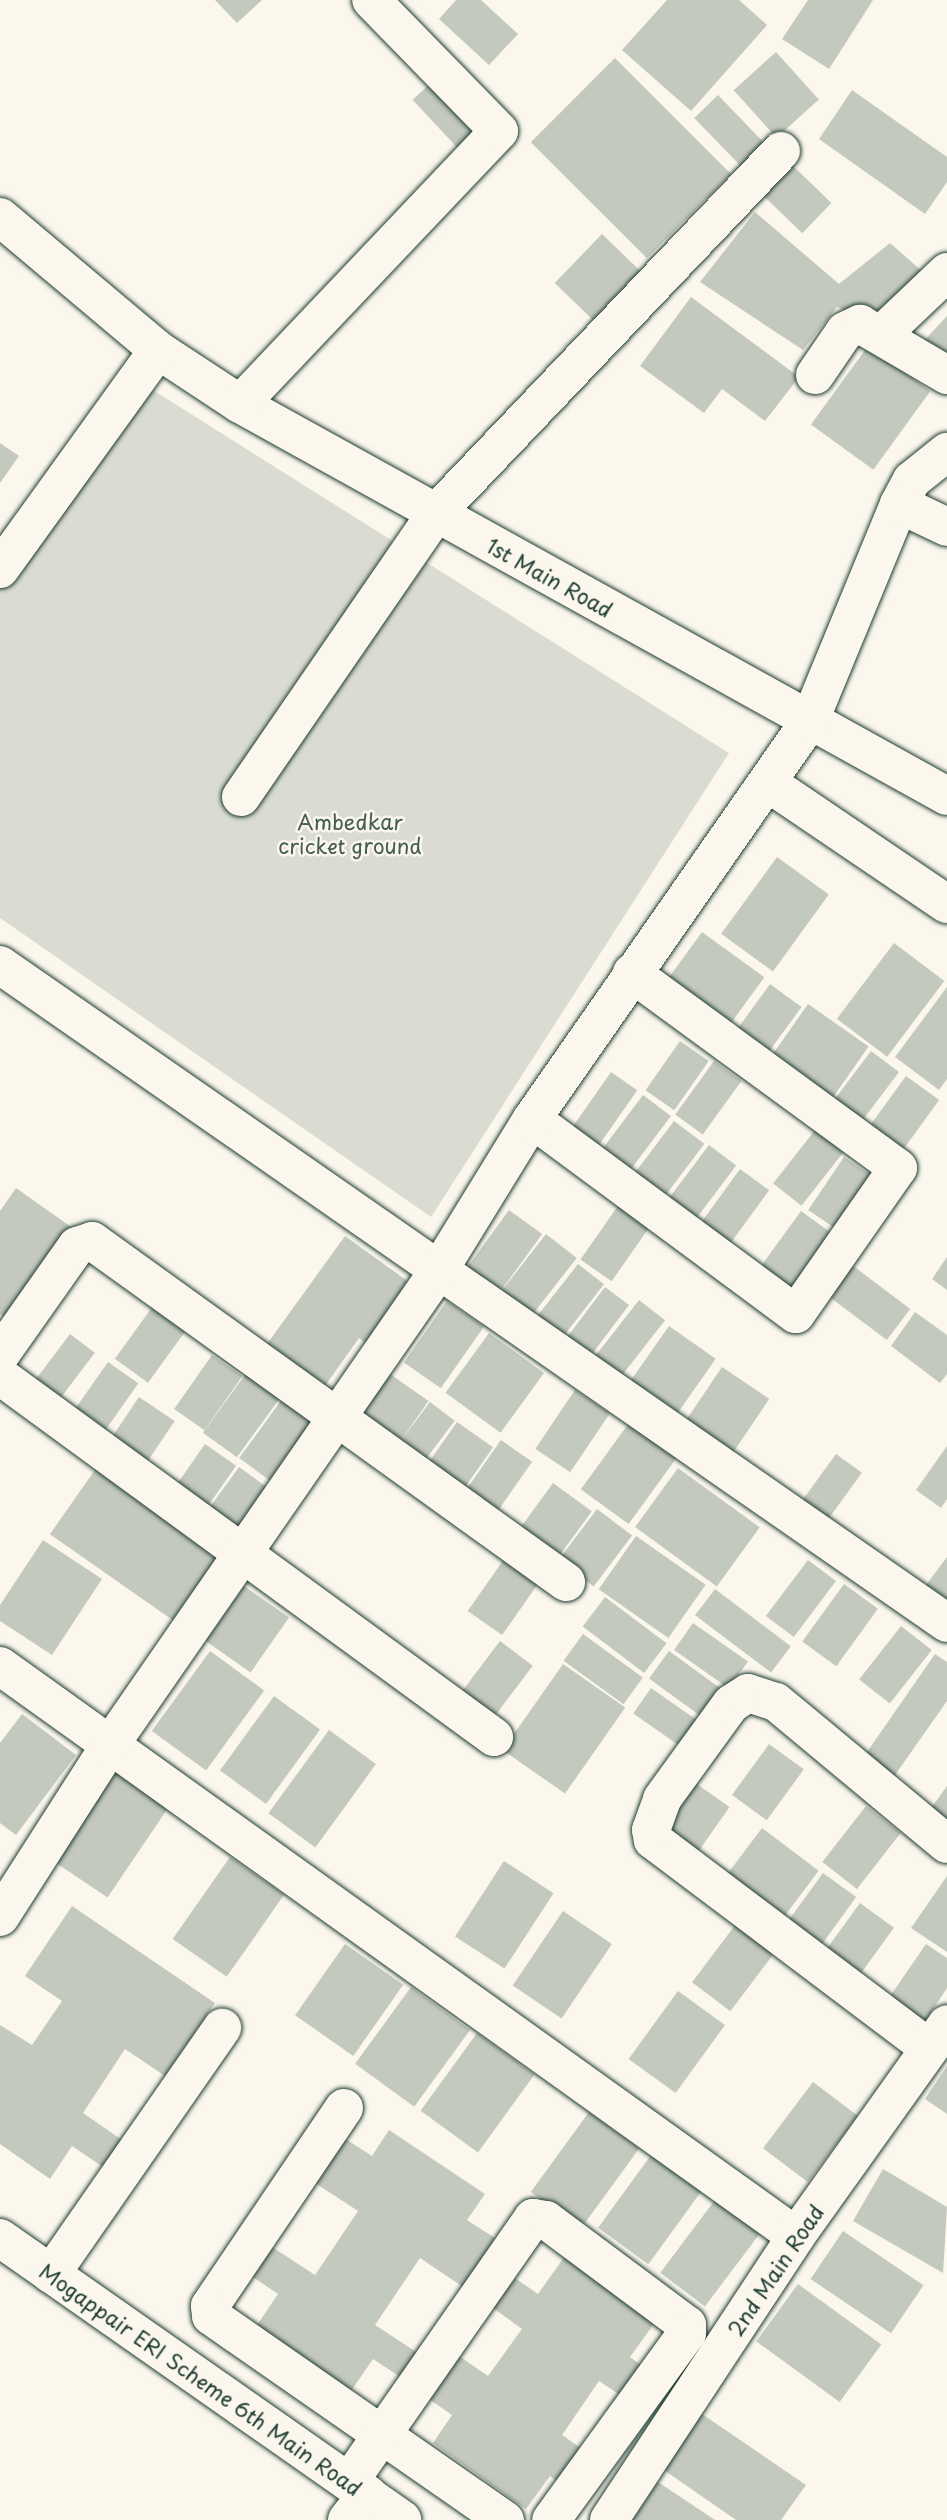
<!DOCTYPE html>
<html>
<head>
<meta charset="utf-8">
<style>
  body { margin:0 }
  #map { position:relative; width:947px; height:2520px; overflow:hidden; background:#fbf7ec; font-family:"Playpen Sans",sans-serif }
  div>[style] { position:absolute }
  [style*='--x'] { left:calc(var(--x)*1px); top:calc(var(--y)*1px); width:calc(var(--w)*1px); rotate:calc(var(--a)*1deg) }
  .green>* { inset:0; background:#dbdcd1 }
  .building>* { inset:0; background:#c4c9be; transform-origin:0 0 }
  .roads { filter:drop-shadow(0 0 2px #1f3d34) drop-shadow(0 0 2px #1f3d34) }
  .minor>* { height:38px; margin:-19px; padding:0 19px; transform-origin:19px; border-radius:19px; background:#fbf7ec }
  span { translate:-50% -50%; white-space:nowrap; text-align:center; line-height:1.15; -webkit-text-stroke:5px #fbf7ec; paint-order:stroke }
  .street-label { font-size:21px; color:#1f3d34 }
  .park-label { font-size:21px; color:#455d53 }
</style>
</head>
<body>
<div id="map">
  <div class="green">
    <div style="clip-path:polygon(137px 380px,729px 753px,431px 1217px,0 918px,0 572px)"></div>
  </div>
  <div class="building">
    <div style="clip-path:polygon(215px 0,262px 0,237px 23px)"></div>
    <div style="clip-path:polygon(456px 0,481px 0,518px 34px,489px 65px,439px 19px)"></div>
    <div style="clip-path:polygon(667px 0,739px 0,767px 25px,691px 111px,622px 50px)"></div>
    <div style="clip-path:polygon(808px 0,873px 0,829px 69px,782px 39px)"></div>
    <div style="left:776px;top:52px;width:64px;height:57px;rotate:48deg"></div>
    <div style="left:615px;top:58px;width:164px;height:119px;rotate:45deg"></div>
    <div style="left:436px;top:78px;width:67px;height:32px;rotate:47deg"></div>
    <div style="clip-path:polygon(852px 90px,947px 157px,947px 182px,925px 214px,819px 139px)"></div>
    <div style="left:718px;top:95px;width:71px;height:33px;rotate:46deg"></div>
    <div style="left:789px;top:162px;width:59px;height:42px;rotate:44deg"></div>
    <div style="clip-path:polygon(755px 212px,839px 284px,890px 243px,932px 280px,876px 323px,837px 307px,803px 350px,700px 282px)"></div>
    <div style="left:602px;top:234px;width:59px;height:68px;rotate:44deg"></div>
    <div style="clip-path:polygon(691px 297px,799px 377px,765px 421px,722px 389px,704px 413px,640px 366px)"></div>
    <div style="clip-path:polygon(947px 316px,947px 359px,922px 343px)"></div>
    <div style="left:868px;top:346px;width:77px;height:97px;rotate:36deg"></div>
    <div style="clip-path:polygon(0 443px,19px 456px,0 483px)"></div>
    <div style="left:777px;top:857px;width:64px;height:95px;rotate:36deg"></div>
    <div style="left:702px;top:932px;width:77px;height:69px;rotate:36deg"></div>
    <div style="left:894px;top:943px;width:63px;height:95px;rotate:37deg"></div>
    <div style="left:770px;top:984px;width:39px;height:65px;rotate:36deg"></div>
    <div style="clip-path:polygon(947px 987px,947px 1079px,939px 1090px,895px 1057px)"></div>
    <div style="left:808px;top:1004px;width:74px;height:71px;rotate:35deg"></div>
    <div style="left:680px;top:1041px;width:35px;height:60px;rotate:35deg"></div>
    <div style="left:871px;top:1051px;width:35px;height:70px;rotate:37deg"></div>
    <div style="left:714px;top:1061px;width:34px;height:66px;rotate:36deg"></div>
    <div style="left:611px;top:1072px;width:32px;height:67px;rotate:35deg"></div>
    <div style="left:906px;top:1076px;width:41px;height:72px;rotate:36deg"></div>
    <div style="left:643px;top:1095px;width:35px;height:66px;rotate:37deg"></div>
    <div style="left:674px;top:1121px;width:38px;height:65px;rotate:37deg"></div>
    <div style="left:815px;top:1130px;width:36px;height:68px;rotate:38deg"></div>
    <div style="left:709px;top:1145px;width:34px;height:66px;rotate:37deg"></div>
    <div style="left:844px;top:1157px;width:36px;height:64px;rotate:34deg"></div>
    <div style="left:740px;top:1169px;width:36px;height:67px;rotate:36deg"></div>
    <div style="clip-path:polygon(16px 1188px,74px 1229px,9px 1321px,0 1314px,0 1211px)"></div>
    <div style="left:620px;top:1203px;width:38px;height:69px;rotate:35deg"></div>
    <div style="left:509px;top:1210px;width:41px;height:72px;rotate:36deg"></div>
    <div style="left:801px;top:1211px;width:44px;height:75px;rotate:36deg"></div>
    <div style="left:546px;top:1234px;width:39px;height:74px;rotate:38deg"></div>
    <div style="clip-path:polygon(345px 1236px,413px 1285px,369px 1346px,359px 1338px,320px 1393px,262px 1351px)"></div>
    <div style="clip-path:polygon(947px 1257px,947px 1290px,932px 1279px)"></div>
    <div style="left:848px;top:1262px;width:78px;height:39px;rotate:37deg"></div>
    <div style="left:578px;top:1264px;width:33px;height:69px;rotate:38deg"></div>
    <div style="left:605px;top:1287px;width:30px;height:69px;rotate:37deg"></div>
    <div style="left:639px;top:1300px;width:33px;height:70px;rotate:38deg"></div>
    <div style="left:447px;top:1301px;width:45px;height:75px;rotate:35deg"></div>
    <div style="left:156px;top:1302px;width:41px;height:70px;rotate:36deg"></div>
    <div style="clip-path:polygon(915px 1312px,947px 1335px,947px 1374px,940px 1383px,891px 1346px)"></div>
    <div style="left:669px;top:1326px;width:57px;height:69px;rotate:35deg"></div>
    <div style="left:489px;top:1333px;width:68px;height:74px;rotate:36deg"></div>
    <div style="left:70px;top:1334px;width:31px;height:67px;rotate:37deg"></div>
    <div style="left:212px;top:1355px;width:37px;height:66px;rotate:35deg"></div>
    <div style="left:108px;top:1362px;width:37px;height:69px;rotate:35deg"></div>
    <div style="left:722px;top:1367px;width:57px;height:70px;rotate:34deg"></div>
    <div style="left:247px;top:1372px;width:42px;height:75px;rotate:36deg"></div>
    <div style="left:390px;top:1374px;width:47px;height:64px;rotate:35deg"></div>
    <div style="left:575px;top:1390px;width:42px;height:71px;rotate:34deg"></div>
    <div style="left:285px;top:1395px;width:43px;height:78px;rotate:36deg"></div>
    <div style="left:139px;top:1397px;width:43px;height:62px;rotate:34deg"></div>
    <div style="left:430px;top:1402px;width:31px;height:63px;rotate:37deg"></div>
    <div style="left:457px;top:1422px;width:44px;height:65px;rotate:35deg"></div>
    <div style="left:629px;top:1423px;width:59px;height:82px;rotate:36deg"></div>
    <div style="left:501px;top:1440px;width:38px;height:70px;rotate:35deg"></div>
    <div style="left:205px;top:1444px;width:38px;height:60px;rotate:35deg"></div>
    <div style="clip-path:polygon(947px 1446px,947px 1499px,941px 1508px,916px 1490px)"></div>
    <div style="left:836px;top:1454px;width:32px;height:59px;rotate:36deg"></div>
    <div style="left:97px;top:1467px;width:154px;height:82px;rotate:35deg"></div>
    <div style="left:239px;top:1467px;width:43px;height:61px;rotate:36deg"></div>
    <div style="left:678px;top:1468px;width:101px;height:73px;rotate:36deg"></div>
    <div style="left:553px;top:1483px;width:48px;height:57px;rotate:36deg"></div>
    <div style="left:597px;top:1509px;width:44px;height:64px;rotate:37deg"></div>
    <div style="left:636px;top:1536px;width:85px;height:65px;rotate:35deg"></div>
    <div style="clip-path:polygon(43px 1540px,102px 1579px,52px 1655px,0 1621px,0 1605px)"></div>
    <div style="left:509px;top:1552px;width:42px;height:72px;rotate:35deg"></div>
    <div style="clip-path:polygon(947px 1557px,947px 1607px,923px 1589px)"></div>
    <div style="left:808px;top:1560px;width:35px;height:70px;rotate:37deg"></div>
    <div style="left:844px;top:1584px;width:42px;height:71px;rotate:36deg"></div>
    <div style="left:244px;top:1586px;width:55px;height:67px;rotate:35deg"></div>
    <div style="left:715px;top:1589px;width:95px;height:33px;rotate:37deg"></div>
    <div style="left:605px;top:1597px;width:77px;height:37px;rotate:37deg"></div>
    <div style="left:693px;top:1623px;width:67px;height:33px;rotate:35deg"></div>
    <div style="left:901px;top:1626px;width:39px;height:68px;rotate:38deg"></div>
    <div style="left:583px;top:1634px;width:74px;height:33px;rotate:36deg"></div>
    <div style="left:500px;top:1641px;width:41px;height:68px;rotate:37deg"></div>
    <div style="left:210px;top:1651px;width:67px;height:99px;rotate:36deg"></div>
    <div style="left:669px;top:1651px;width:74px;height:34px;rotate:36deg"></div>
    <div style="clip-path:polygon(935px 1654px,947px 1662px,947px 1701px,888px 1785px,858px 1765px)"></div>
    <div style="left:563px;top:1664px;width:76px;height:105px;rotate:35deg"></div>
    <div style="left:651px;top:1688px;width:66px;height:31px;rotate:35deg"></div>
    <div style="left:274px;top:1696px;width:57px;height:92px;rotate:36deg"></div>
    <div style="clip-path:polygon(22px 1714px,76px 1755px,16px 1835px,0 1823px,0 1743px)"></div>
    <div style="left:329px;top:1730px;width:58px;height:103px;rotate:36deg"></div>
    <div style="left:769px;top:1744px;width:43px;height:63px;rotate:36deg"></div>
    <div style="left:116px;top:1767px;width:66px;height:113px;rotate:34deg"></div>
    <div style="left:691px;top:1780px;width:47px;height:68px;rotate:35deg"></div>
    <div style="clip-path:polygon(947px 1786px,947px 1840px,921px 1822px)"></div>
    <div style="left:866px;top:1806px;width:44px;height:71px;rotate:38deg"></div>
    <div style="left:762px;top:1828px;width:71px;height:70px;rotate:37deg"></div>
    <div style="left:230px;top:1857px;width:66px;height:100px;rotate:35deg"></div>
    <div style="left:504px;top:1861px;width:59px;height:90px;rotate:33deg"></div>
    <div style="left:823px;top:1873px;width:41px;height:69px;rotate:36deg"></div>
    <div style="clip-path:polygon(947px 1876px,947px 1952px,911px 1928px)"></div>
    <div style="left:860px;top:1903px;width:42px;height:59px;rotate:36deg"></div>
    <div style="clip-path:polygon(72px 1906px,215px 2003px,165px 2076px,125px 2049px,83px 2113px,122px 2140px,103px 2167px,72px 2146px,50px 2179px,0 2144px,0 2025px,32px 2045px,62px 2001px,25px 1976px)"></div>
    <div style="left:563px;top:1911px;width:59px;height:90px;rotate:34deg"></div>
    <div style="left:736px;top:1924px;width:48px;height:73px;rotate:37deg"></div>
    <div style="left:345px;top:1944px;width:71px;height:87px;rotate:35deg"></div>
    <div style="clip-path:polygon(926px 1944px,947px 1958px,947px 1988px,920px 2029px,884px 2005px)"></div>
    <div style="left:411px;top:1987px;width:73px;height:95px;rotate:36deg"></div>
    <div style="left:678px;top:1991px;width:58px;height:84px;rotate:36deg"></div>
    <div style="left:477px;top:2033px;width:71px;height:96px;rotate:36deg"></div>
    <div style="clip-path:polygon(947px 2066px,947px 2114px,925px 2099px)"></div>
    <div style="left:813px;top:2082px;width:56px;height:83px;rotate:37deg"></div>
    <div style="left:589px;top:2112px;width:62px;height:99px;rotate:36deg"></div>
    <div style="clip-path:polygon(389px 2130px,485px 2194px,467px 2220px,501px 2242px,469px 2291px,420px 2258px,375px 2325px,424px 2357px,408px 2382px,373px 2359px,349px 2394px,253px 2331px,278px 2294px,250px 2275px,269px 2245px,315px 2275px,358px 2211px,312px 2181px,341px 2136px,372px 2156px)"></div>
    <div style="left:654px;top:2151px;width:62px;height:95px;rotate:36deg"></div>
    <div style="clip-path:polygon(883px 2169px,947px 2207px,943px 2273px,853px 2221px)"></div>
    <div style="left:715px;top:2200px;width:56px;height:91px;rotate:37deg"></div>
    <div style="left:843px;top:2231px;width:97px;height:58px;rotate:34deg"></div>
    <div style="clip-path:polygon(565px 2256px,656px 2321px,630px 2357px,649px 2371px,626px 2399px,599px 2381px,562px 2435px,588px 2453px,564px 2486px,550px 2476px,526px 2509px,433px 2443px,452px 2415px,429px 2399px,459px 2356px,488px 2376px,522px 2329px,493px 2308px,515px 2278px,538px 2294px)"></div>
    <div style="left:798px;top:2284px;width:103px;height:71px;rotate:36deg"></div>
    <div style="clip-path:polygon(702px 2414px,806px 2485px,781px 2520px,736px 2520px,664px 2470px)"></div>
    <div style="clip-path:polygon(658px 2482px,715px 2520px,632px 2520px)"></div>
  </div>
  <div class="roads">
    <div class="minor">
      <div style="--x:0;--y:217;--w:207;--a:40.1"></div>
      <div style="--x:158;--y:350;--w:98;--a:33.4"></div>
      <div style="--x:240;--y:404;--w:808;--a:29.01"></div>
      <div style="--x:882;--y:334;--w:90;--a:-43.6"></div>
      <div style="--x:815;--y:375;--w:53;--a:-55.7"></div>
      <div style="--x:845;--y:331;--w:17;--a:-25"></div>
      <div style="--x:860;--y:324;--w:101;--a:30.4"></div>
      <div style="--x:240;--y:404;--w:376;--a:-46.5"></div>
      <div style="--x:499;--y:131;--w:183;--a:-134.3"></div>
      <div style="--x:899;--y:504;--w:27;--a:-62"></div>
      <div style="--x:912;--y:480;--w:45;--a:-38.7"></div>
      <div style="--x:0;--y:569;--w:270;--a:-54.2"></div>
      <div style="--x:768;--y:783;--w:216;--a:34.1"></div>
      <div style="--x:241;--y:797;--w:345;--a:-55.5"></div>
      <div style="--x:436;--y:513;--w:500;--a:-46.38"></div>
      <div style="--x:0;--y:965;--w:1153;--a:34.79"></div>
      <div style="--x:532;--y:1119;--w:328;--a:36.5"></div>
      <div style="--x:796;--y:1314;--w:178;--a:-55.1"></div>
      <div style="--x:898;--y:1168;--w:330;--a:-143.8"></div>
      <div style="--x:0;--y:1355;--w:133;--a:-54.8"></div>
      <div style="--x:77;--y:1246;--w:16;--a:-18"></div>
      <div style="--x:92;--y:1241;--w:584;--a:35.73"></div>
      <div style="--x:0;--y:1376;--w:612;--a:36.16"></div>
      <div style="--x:0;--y:1666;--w:979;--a:35.61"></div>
      <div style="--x:0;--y:1917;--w:204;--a:-57.4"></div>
      <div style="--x:110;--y:1745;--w:578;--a:-55.29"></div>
      <div style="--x:439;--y:1270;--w:177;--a:-58.4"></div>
      <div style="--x:532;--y:1119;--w:486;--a:-55.1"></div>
      <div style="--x:810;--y:720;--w:234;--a:-67.6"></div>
      <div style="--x:899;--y:504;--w:53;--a:25.6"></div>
      <div style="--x:929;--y:2048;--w:346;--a:-143"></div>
      <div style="--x:653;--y:1840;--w:10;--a:-101"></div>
      <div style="--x:651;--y:1830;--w:33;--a:-70"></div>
      <div style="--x:662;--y:1799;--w:117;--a:-54"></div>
      <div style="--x:731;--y:1704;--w:20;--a:-33"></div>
      <div style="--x:748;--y:1693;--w:29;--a:18"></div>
      <div style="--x:776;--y:1702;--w:222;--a:39.7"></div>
      <div style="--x:344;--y:2108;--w:239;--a:124.1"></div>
      <div style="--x:210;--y:2306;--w:10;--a:84"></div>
      <div style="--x:211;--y:2316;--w:358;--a:34.8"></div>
      <div style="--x:0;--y:2238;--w:491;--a:35"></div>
      <div style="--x:51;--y:2274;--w:300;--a:-55.2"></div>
      <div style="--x:349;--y:2482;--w:322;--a:-55.1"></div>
      <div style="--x:533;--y:2218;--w:13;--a:9"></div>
      <div style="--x:546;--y:2220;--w:176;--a:36.7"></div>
      <div style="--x:687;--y:2325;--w:8;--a:90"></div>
      <div style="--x:687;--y:2333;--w:231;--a:126"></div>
      <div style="--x:347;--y:2520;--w:33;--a:-52"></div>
      <div style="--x:609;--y:2520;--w:340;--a:-56.6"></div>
      <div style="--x:796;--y:2236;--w:260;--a:-54.5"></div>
    </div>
  </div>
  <div class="street-label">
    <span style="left:550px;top:577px;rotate:29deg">1st Main Road</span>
    <span style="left:775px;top:2270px;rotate:-56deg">2nd Main Road</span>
    <span style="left:201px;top:2379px;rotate:35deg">Mogappair ERI Scheme 6th Main Road</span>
  </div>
  <div class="park-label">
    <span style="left:350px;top:833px">Ambedkar<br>cricket ground</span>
  </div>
</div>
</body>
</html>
